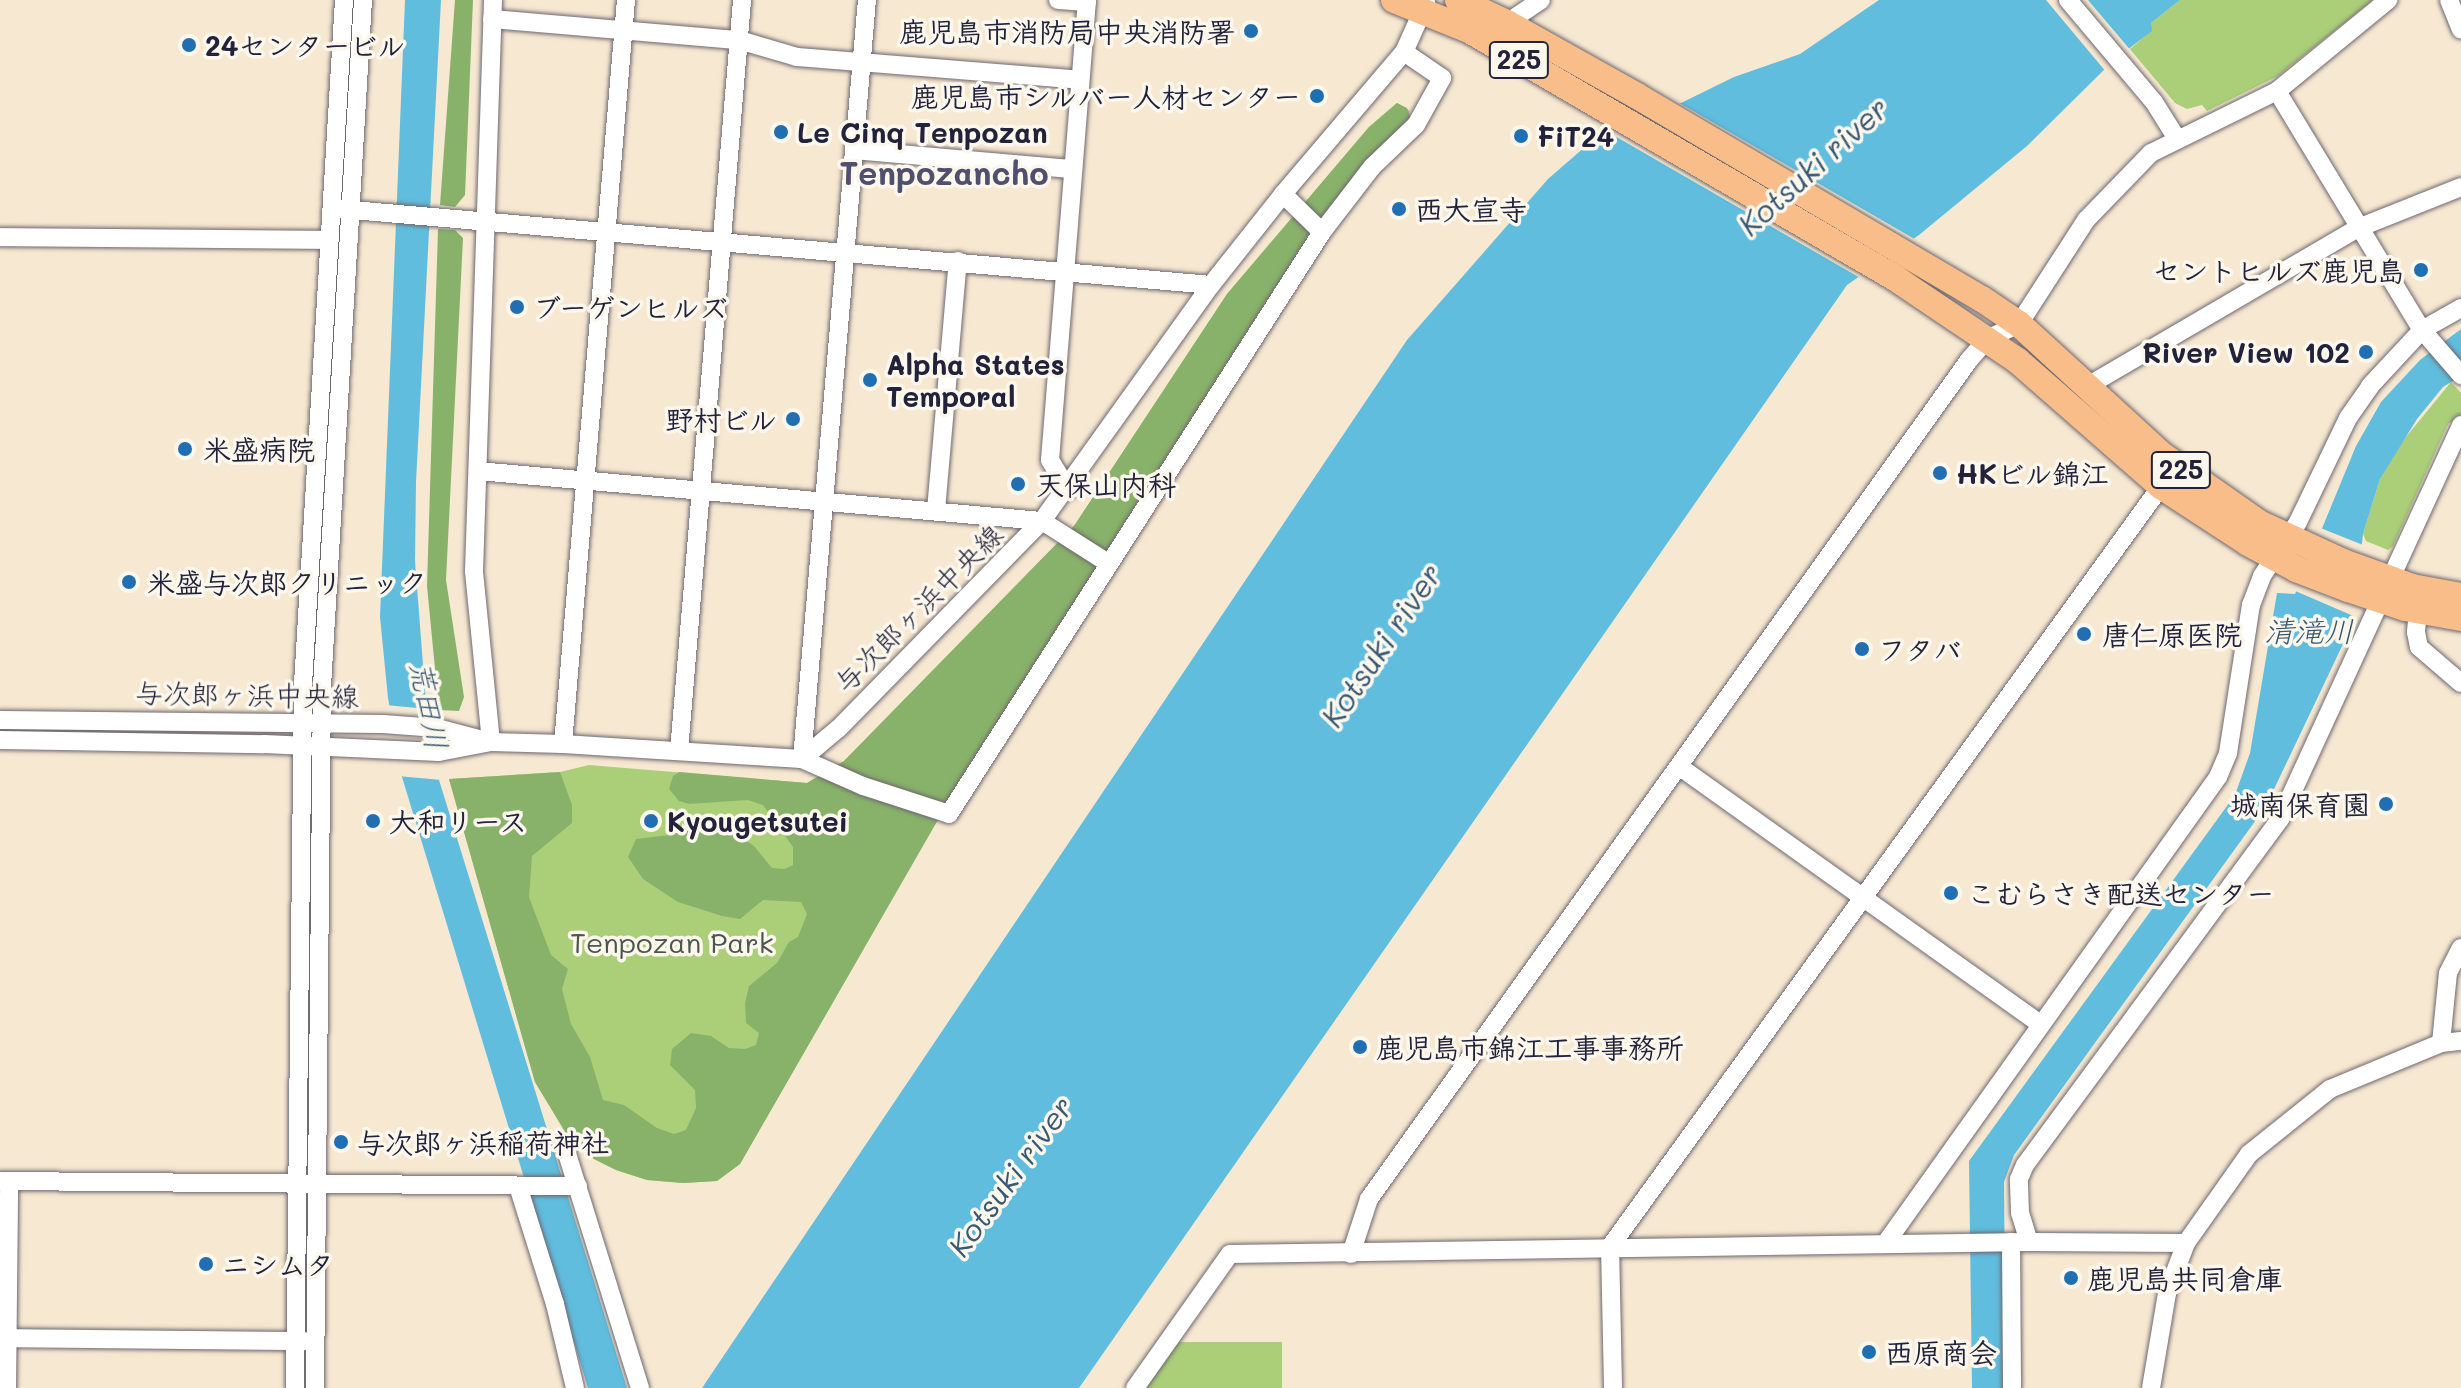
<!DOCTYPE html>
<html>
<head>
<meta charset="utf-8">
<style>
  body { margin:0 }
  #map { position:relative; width:2461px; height:1388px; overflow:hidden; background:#f7e8d1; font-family:Mali,"Klee One",sans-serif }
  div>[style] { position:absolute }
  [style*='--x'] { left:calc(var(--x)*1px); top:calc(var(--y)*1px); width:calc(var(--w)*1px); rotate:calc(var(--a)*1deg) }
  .green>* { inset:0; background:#abcf79 }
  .forest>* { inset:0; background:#88b269 }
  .water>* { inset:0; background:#60bdde }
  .pier>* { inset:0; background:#f7e8d1 }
  .roads { filter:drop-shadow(0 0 2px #6d6770) drop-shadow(0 0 2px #6d6770) }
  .minor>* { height:18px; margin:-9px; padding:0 9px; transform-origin:9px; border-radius:9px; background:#fff }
  .highway>* { height:26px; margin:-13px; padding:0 13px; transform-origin:13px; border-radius:13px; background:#f8bd89 }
  .dots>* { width:22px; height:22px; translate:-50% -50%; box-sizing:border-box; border:4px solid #fbf7ec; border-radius:50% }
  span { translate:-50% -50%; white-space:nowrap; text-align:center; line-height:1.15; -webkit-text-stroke:7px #fbf7ec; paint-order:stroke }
  .shield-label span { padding:2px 6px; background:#fbf7ec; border:2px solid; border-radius:6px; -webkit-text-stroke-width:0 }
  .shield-label { font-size:26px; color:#22223b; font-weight:700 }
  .poi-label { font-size:28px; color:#22223b; font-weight:700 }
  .right { translate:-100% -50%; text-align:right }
  .left { translate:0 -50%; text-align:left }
  .street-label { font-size:28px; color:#22223b }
  .park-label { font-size:28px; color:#4b564e }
  .water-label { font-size:30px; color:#385874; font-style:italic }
  .quarter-label { font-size:32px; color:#514f6e; font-weight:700 }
</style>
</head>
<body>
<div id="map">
  <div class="green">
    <div style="clip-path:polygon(2180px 0,2373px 0,2278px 76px,2207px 111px,2202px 105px,2187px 109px,2175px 103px,2130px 49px,2151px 31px,2151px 23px)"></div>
    <div style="clip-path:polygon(1397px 103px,1410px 111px,1366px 161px,951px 797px,740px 1164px,717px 1181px,683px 1183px,647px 1180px,616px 1170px,594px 1159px,567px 1135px,535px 1082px,449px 779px,560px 772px,589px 765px,807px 783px,844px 761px,1074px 526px,1227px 294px,1369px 127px)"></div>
    <div style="clip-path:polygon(2451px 382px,2461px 393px,2461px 415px,2448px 424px,2393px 546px,2388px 550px,2366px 541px,2363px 534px,2380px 479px,2397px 448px)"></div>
    <div style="clip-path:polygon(1176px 1342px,1282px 1342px,1282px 1388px,1144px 1388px)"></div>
  </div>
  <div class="forest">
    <div style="clip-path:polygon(455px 0,473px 0,465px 195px,455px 207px,440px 205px)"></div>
    <div style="clip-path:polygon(1397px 103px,1407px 108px,1412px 120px,1366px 161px,951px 797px,740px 1164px,717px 1181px,683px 1183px,647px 1180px,616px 1170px,594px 1159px,567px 1135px,535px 1082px,449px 779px,560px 772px,572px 805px,572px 823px,532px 856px,529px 897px,551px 955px,568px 969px,562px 989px,571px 1024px,590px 1057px,603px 1100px,624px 1105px,657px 1128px,674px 1134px,686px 1130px,696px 1108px,695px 1090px,670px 1065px,672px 1049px,691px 1033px,711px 1036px,729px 1048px,745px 1049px,756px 1045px,759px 1033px,746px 1023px,745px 1003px,749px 986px,777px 963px,789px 942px,798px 937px,807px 914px,801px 902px,763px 900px,740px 919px,722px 916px,678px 902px,643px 879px,628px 857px,636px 839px,669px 835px,685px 824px,706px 822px,728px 829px,754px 846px,772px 868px,785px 869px,793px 865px,793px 847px,763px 805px,748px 800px,689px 804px,679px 801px,669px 789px,673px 776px,679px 772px,807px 783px,844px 761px,1074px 526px,1227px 294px,1369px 127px)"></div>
    <div style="clip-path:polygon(438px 229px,455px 230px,463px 238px,446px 580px,464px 697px,459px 711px,439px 710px,427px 586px)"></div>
  </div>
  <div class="water">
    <div style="clip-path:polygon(405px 0,441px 0,416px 482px,415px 561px,426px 703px,439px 780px,627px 1388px,588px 1388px,402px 777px,388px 698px,380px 617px)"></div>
    <div style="clip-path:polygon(1879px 0,2180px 0,2151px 23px,2152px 31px,2114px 60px,2027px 146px,1919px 235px,1847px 285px,1079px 1388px,702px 1388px,1407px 340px,1548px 179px,1601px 133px,1681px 103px,1734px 77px,1800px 54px)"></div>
    <div style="clip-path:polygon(2461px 329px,2461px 376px,2443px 387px,2417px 419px,2380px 479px,2363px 534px,2353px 623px,2266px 806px,2014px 1155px,2004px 1182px,2006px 1388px,1972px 1388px,1969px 1161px,2235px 795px,2250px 753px,2277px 593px,2295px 594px,2356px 446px,2381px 402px,2420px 360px)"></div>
  </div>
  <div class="pier">
    <div style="clip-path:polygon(2046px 0,2088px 0,2132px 52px,2107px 73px)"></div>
    <div style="clip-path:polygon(1676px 101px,1918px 241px,1862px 279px,1601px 128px)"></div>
    <div style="clip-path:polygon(2318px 527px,2363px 545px,2366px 541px,2358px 618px,2293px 590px)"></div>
    <div style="clip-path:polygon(385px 705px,428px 709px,442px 780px,397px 776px)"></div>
  </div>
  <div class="roads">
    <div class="minor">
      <div style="--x:1058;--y:0;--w:29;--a:4"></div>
      <div style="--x:2068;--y:0;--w:133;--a:49.9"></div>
      <div style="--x:2154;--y:102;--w:44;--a:58.1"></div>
      <div style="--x:2449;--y:0;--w:32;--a:68"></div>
      <div style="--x:492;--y:19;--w:248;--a:4.9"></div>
      <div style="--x:739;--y:40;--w:60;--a:16.3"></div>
      <div style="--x:797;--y:57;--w:284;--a:4.6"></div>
      <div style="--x:1507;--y:23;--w:41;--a:-34.1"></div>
      <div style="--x:2277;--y:91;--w:280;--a:58.8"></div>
      <div style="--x:2422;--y:330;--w:60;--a:49.1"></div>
      <div style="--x:854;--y:150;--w:220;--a:5"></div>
      <div style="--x:1283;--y:194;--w:54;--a:44.3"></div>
      <div style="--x:341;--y:209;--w:873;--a:4.99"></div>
      <div style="--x:0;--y:237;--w:328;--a:0.5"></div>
      <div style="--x:2086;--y:387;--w:315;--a:-30.3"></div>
      <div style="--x:2358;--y:228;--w:111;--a:-21.7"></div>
      <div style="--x:478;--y:471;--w:566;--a:5.07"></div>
      <div style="--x:1042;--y:521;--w:78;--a:32.5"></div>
      <div style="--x:1068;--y:490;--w:35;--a:-121"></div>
      <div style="--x:1050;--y:460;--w:461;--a:-85.4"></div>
      <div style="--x:936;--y:510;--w:250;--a:-85"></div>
      <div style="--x:2418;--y:612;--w:20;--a:96"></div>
      <div style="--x:2416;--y:632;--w:15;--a:79"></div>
      <div style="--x:2419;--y:647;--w:55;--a:40.6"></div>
      <div style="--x:0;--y:720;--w:383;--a:0.6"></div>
      <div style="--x:383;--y:724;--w:54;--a:4.2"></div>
      <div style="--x:437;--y:728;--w:48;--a:14.6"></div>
      <div style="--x:0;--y:740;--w:264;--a:0.9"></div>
      <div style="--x:264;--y:744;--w:175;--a:2.6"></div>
      <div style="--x:439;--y:752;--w:53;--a:-10.9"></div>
      <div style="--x:491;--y:742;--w:72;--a:1.6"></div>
      <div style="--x:563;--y:744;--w:239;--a:3.6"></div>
      <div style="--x:802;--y:759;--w:67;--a:23.9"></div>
      <div style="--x:863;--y:786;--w:90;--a:18"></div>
      <div style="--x:949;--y:814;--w:691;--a:-57.34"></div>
      <div style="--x:1322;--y:232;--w:82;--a:-52.4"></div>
      <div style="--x:1372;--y:167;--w:61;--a:-43.7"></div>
      <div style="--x:1416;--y:125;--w:54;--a:-61"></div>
      <div style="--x:1442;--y:78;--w:46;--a:-145.6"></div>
      <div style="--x:491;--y:742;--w:172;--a:-95.7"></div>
      <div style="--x:474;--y:571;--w:571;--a:-88.09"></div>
      <div style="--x:563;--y:744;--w:747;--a:-85.16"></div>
      <div style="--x:679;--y:751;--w:754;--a:-85.2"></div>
      <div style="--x:802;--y:759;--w:48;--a:-40"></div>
      <div style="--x:839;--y:728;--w:290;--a:-45.6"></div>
      <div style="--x:1042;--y:521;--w:290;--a:-54.4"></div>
      <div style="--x:1211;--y:285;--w:116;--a:-51.6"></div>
      <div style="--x:1283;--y:194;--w:187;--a:-49.6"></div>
      <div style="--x:1404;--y:52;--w:54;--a:-65.8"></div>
      <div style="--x:802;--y:759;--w:762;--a:-85.11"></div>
      <div style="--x:1680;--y:767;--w:441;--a:35.5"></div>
      <div style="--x:2441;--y:1043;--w:70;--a:-84.3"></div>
      <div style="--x:2448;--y:973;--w:28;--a:-63"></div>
      <div style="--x:564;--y:1144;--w:256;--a:72.7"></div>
      <div style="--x:0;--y:1181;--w:578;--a:0.5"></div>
      <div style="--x:518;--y:1186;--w:124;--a:72.6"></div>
      <div style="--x:555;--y:1304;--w:86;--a:76.6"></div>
      <div style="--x:2011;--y:1242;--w:146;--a:89.6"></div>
      <div style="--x:2029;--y:1242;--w:30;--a:-107"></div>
      <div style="--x:2020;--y:1213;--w:34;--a:-92"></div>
      <div style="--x:2019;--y:1179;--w:15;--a:-67"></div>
      <div style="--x:2025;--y:1165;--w:430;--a:-53.6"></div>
      <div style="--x:2280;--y:819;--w:434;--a:-65.3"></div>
      <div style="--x:1885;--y:1244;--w:574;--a:-54.51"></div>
      <div style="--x:2218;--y:777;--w:26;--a:-67"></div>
      <div style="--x:2228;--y:753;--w:150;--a:-81.2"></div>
      <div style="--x:2251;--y:605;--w:31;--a:-69"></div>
      <div style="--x:2262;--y:576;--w:65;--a:-56.3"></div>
      <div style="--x:2298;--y:522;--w:115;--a:-64.3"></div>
      <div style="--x:2348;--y:418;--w:39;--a:-55"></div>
      <div style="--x:2370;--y:386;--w:76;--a:-47.1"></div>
      <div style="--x:2422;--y:330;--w:45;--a:-29.4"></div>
      <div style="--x:1351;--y:1254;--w:58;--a:-71.9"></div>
      <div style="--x:1369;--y:1199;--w:1031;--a:-54.43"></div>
      <div style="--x:1969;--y:360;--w:28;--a:-49"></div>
      <div style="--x:1987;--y:339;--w:35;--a:-25"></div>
      <div style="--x:2019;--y:324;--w:124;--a:-57.2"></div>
      <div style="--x:2086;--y:220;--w:93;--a:-45.9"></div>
      <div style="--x:2151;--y:153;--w:140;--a:-26.2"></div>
      <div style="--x:2277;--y:91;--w:144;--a:-39.3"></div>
      <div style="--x:0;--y:1338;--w:305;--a:0.6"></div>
      <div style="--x:7;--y:1388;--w:207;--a:-89.4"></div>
      <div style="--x:295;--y:1388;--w:704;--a:-89.35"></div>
      <div style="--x:303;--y:684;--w:685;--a:-86.57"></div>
      <div style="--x:315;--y:1388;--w:702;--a:-89.43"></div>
      <div style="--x:322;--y:686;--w:687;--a:-86.58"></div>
      <div style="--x:1135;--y:1388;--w:164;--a:-54.7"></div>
      <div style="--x:1230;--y:1254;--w:799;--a:-0.86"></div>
      <div style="--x:2029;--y:1242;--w:157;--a:0.4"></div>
      <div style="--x:1613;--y:1388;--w:141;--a:-91.2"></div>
      <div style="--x:1610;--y:1247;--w:940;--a:-54.09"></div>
      <div style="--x:2151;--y:1388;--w:96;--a:-80.4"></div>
      <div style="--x:2167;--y:1293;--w:53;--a:-69.2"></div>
      <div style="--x:2186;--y:1243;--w:109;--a:-54.7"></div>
      <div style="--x:2249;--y:1154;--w:104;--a:-38.7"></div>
      <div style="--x:2330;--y:1089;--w:120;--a:-22.5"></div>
      <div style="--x:2441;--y:1043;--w:20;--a:-6"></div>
    </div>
    <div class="highway">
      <div style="--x:1394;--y:0;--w:81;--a:21.8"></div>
      <div style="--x:1469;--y:30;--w:493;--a:30.2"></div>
      <div style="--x:1895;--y:278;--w:148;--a:34"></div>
      <div style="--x:2018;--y:361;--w:190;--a:41.2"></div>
      <div style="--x:2161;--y:486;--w:104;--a:33.2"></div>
      <div style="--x:2248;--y:543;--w:55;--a:28.4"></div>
      <div style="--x:2296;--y:569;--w:56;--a:21"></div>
      <div style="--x:2348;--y:589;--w:60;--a:18.4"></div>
      <div style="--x:2405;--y:608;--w:57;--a:10.1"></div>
      <div style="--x:1458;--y:0;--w:54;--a:25.1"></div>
      <div style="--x:1507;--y:23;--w:149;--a:29.3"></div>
      <div style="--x:1637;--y:96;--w:400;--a:30.5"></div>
      <div style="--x:1982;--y:299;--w:45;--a:34"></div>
      <div style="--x:2019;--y:324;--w:194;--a:42.5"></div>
      <div style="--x:2162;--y:455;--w:118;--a:35"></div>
      <div style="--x:2259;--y:523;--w:93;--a:24.9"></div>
      <div style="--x:2343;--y:562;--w:73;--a:19.9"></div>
      <div style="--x:2412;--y:587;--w:50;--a:10.4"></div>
    </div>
  </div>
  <div class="dots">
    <div style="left:1251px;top:31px;background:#1f6fb2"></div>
    <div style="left:189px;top:45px;background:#1f6fb2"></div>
    <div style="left:1317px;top:96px;background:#1f6fb2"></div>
    <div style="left:781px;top:132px;background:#1f6fb2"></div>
    <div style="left:1521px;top:136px;background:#1f6fb2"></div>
    <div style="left:1399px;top:209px;background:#1f6fb2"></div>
    <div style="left:2421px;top:270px;background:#1f6fb2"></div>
    <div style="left:517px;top:307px;background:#1f6fb2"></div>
    <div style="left:2366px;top:352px;background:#1f6fb2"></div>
    <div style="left:870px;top:380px;background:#1f6fb2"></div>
    <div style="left:793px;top:419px;background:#1f6fb2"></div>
    <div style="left:185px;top:449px;background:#1f6fb2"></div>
    <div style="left:1940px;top:473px;background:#1f6fb2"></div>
    <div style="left:1018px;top:484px;background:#1f6fb2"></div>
    <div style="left:129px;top:582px;background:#1f6fb2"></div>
    <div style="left:2084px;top:634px;background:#1f6fb2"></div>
    <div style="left:1862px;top:649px;background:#1f6fb2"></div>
    <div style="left:2386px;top:804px;background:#1f6fb2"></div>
    <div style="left:373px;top:821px;background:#1f6fb2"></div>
    <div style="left:651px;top:821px;background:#1f6fb2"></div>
    <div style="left:1951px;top:893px;background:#1f6fb2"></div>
    <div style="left:1360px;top:1047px;background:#1f6fb2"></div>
    <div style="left:341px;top:1142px;background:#1f6fb2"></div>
    <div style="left:206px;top:1264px;background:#1f6fb2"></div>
    <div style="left:2071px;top:1278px;background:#1f6fb2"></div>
    <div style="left:1869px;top:1352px;background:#1f6fb2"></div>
  </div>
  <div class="shield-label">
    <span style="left:1519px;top:60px">225</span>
    <span style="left:2181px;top:470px">225</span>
  </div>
  <div class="poi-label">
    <span class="right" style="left:1235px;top:31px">鹿児島市消防局中央消防署</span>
    <span class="left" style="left:205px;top:45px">24センタービル</span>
    <span class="right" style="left:1301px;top:96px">鹿児島市シルバー人材センター</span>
    <span class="left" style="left:797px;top:132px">Le Cinq Tenpozan</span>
    <span class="left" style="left:1537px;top:136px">FiT24</span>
    <span class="left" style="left:1415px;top:209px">西大宣寺</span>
    <span class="right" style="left:2405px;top:270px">セントヒルズ鹿児島</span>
    <span class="left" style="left:533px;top:307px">ブーゲンヒルズ</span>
    <span class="right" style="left:2350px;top:352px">River View 102</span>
    <span class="left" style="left:886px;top:380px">Alpha States<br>Temporal</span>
    <span class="right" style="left:777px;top:419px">野村ビル</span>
    <span class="left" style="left:203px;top:449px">米盛病院</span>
    <span class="left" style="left:1956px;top:473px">HKビル錦江</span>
    <span class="left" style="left:1036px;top:484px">天保山内科</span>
    <span class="left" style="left:147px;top:582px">米盛与次郎クリニック</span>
    <span class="left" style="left:2102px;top:634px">唐仁原医院</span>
    <span class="left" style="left:1878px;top:649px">フタバ</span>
    <span class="right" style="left:2370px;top:804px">城南保育園</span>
    <span class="left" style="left:389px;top:821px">大和リース</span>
    <span class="left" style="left:667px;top:821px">Kyougetsutei</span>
    <span class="left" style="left:1967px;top:893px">こむらさき配送センター</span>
    <span class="left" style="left:1376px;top:1047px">鹿児島市錦江工事事務所</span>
    <span class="left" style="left:357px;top:1142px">与次郎ヶ浜稲荷神社</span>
    <span class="left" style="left:222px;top:1264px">ニシムタ</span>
    <span class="left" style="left:2087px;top:1278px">鹿児島共同倉庫</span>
    <span class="left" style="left:1885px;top:1352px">西原商会</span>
  </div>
  <div class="street-label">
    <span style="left:918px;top:608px;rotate:-45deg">与次郎ヶ浜中央線</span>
    <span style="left:247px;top:694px;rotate:1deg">与次郎ヶ浜中央線</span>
  </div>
  <div class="park-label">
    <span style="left:672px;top:942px">Tenpozan Park</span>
  </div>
  <div class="water-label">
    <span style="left:1813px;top:166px;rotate:-42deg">Kotsuki river</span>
    <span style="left:2309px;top:630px">清滝川</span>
    <span style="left:1381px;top:645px;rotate:-56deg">Kotsuki river</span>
    <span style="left:430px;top:705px;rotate:79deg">荒田川</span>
    <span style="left:1010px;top:1176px;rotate:-54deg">Kotsuki river</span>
  </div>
  <div class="quarter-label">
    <span style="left:944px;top:172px">Tenpozancho</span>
  </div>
</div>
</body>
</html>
